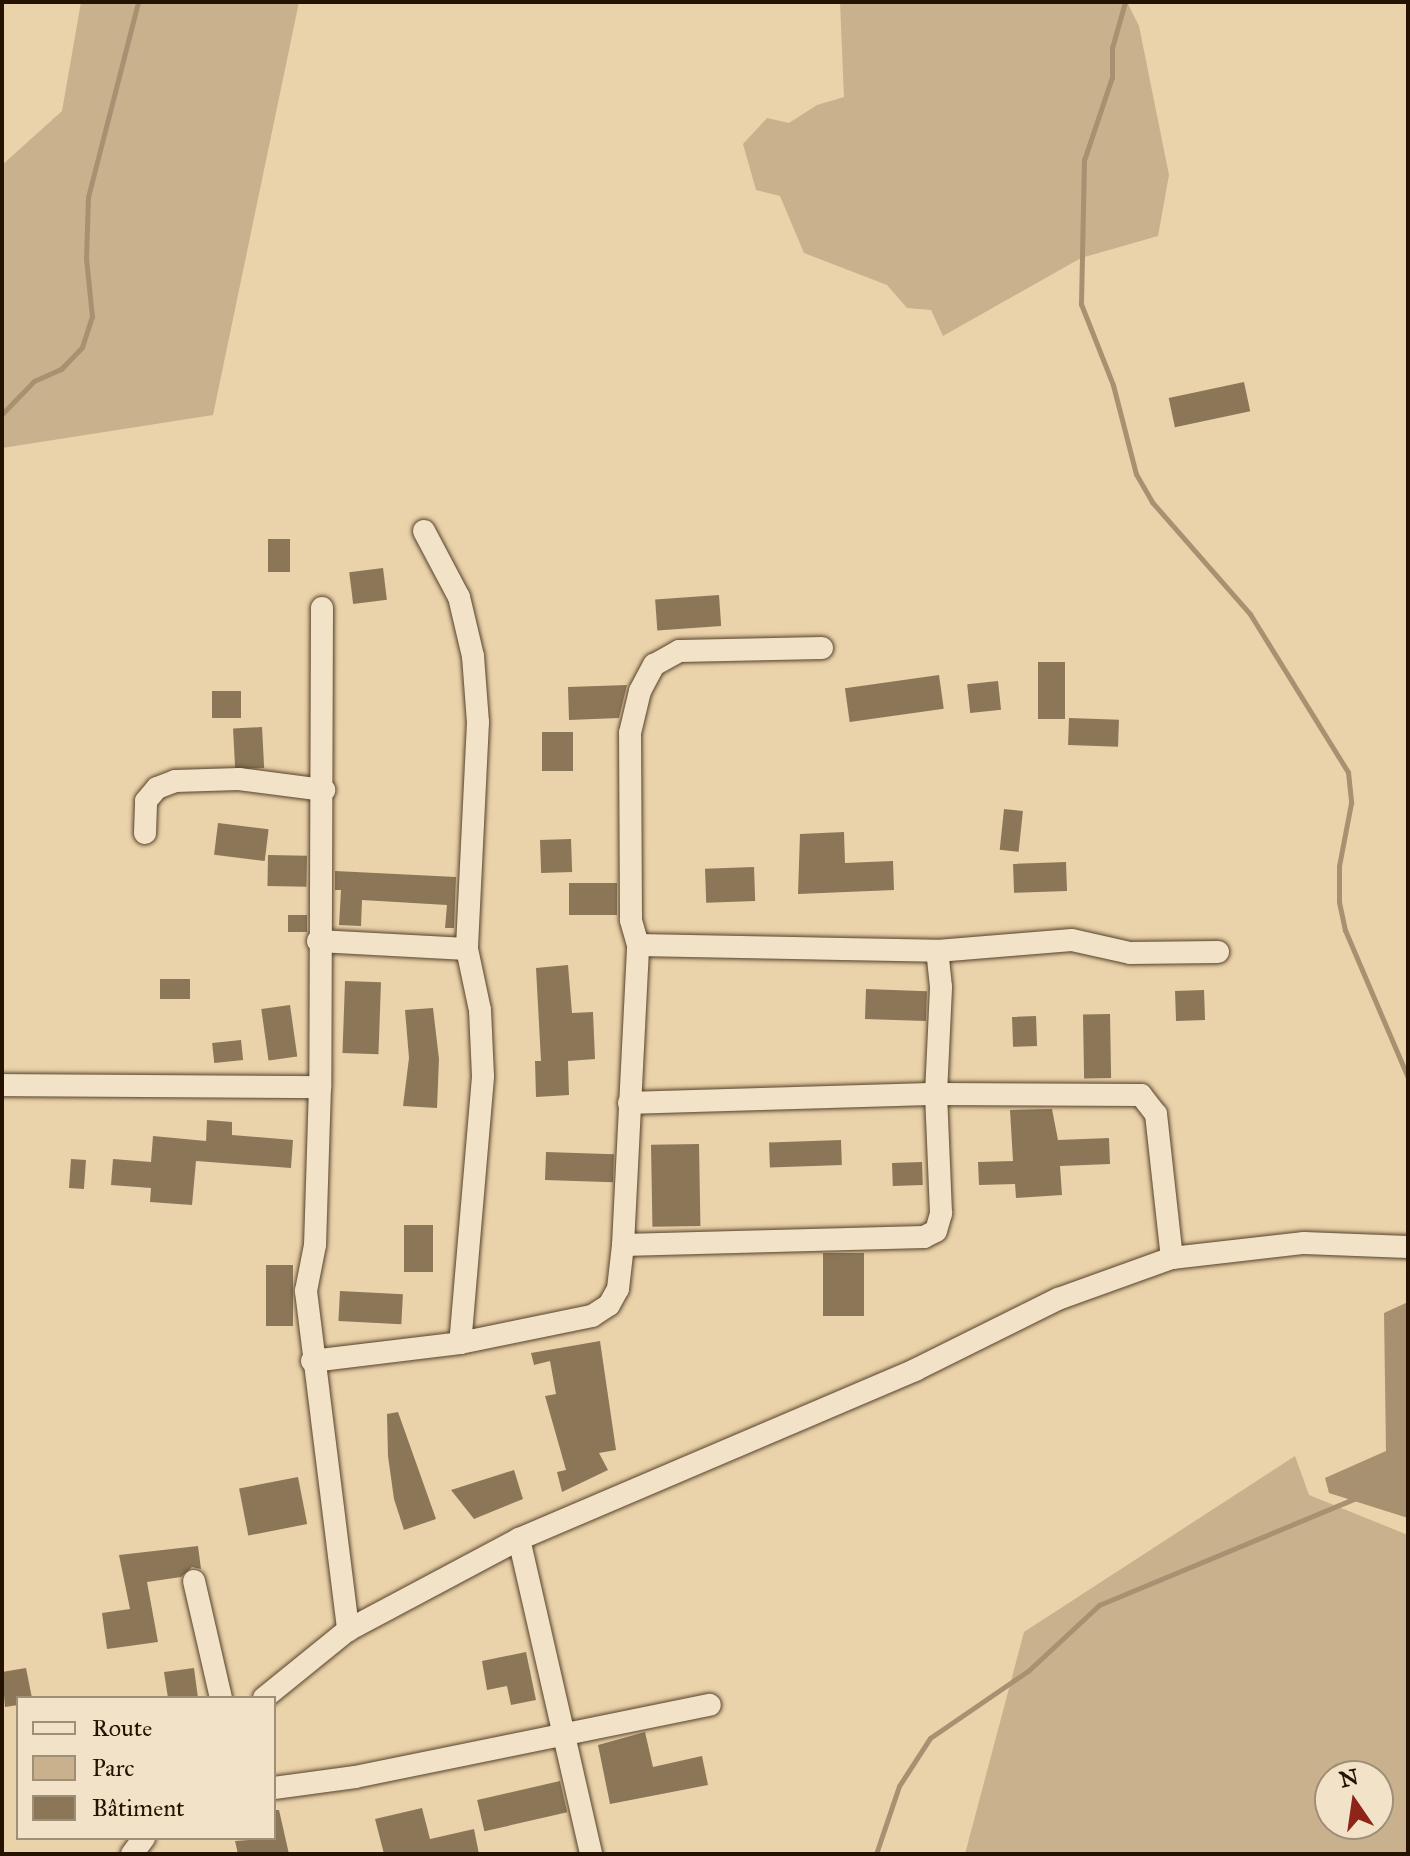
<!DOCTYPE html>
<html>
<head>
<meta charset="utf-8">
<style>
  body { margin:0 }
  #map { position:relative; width:1410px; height:1856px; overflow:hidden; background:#ead2aa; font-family:"IM FELL Great Primer",serif }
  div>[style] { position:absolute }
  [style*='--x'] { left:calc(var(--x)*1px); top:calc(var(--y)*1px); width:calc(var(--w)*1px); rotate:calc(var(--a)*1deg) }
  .green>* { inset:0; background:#c9b18d }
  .water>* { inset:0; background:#a79170 }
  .stream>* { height:5px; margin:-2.5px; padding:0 2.5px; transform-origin:2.5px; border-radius:2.5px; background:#a79170 }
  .building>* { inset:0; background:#8b7658; transform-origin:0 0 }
  .roads { filter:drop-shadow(0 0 2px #56422a) drop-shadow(0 0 2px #56422a) }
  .minor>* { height:22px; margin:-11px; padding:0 11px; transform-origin:11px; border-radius:11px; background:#f1e2c8 }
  span { translate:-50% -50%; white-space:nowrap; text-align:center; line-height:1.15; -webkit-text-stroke:7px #f1e2c8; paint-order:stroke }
  .frame { position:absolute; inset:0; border:4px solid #251200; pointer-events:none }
  .legend { position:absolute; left:16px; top:1696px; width:260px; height:144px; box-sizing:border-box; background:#f1e2c8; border:2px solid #9f8f78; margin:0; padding:10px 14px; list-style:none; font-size:24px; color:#251200 }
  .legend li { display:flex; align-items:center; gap:16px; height:40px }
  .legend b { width:40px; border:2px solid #9f8f78 }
  .north { position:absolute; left:1314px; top:1760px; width:80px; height:80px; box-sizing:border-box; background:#f1e2c8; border:2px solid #9f8f78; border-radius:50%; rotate:347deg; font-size:22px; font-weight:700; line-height:32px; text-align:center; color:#251200 }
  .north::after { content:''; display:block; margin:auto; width:28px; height:36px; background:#8f2418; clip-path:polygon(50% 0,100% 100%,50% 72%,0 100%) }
</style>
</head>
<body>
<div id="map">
  <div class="green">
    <div style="clip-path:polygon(81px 2px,299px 2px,213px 415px,2px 448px,2px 165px,62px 111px)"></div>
    <div style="clip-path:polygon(840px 2px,1127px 2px,1139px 26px,1169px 175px,1158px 236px,1081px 258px,943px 336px,931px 310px,907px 308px,887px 285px,804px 253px,780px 196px,756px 190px,743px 144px,767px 118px,789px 123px,817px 105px,844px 97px)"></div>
    <div style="clip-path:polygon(evenodd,1295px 1456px,1309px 1495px,1408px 1535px,1408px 1854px,965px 1854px,1024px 1632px,1295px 1456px,1330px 1776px,1378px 1776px,1378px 1824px,1330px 1824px,1330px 1776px)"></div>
  </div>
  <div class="water">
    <div style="clip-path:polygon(1408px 1302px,1408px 1518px,1329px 1493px,1325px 1478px,1386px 1451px,1384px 1313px)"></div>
  </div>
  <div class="stream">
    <div style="--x:1125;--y:2;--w:48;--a:105.8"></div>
    <div style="--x:1112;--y:48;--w:29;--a:90"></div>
    <div style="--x:1112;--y:77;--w:88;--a:108.6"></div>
    <div style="--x:1084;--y:160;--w:144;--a:91.2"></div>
    <div style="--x:1081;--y:304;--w:87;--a:68.4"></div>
    <div style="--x:1113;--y:385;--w:92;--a:75.5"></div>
    <div style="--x:1136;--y:474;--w:32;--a:60"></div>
    <div style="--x:1152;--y:502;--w:149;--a:48.8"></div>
    <div style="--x:1250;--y:614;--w:186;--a:58.2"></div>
    <div style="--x:1348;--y:772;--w:31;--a:84"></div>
    <div style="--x:1351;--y:803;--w:64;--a:100.8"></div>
    <div style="--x:1339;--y:866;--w:36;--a:90"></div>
    <div style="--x:1339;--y:902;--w:29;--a:78"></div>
    <div style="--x:1345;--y:930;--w:161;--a:66.9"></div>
    <div style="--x:2;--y:414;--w:46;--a:-45.9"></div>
    <div style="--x:34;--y:381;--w:30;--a:-24"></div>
    <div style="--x:61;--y:369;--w:30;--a:-46"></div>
    <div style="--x:82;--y:347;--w:32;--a:-72"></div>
    <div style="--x:92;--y:317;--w:59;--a:-95.8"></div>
    <div style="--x:86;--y:258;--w:61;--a:-88.1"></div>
    <div style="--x:88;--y:197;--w:201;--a:-75.6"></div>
    <div style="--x:876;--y:1854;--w:72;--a:-71.3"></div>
    <div style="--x:899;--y:1786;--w:57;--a:-57.1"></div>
    <div style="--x:930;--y:1738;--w:119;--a:-34.4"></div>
    <div style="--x:1028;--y:1671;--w:97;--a:-42.9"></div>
    <div style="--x:1099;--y:1605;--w:278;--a:-22.6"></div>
  </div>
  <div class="building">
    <div style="left:1244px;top:382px;width:30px;height:77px;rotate:78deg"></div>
    <div style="left:268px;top:539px;width:22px;height:33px"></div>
    <div style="left:383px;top:568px;width:32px;height:34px;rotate:83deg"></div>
    <div style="left:719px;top:595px;width:31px;height:64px;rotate:86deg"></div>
    <div style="left:1038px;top:662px;width:27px;height:57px"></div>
    <div style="left:939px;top:675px;width:34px;height:95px;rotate:82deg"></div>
    <div style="left:998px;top:681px;width:29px;height:31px;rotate:84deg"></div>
    <div style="clip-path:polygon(627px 685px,619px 718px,569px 720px,568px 687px)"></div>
    <div style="left:212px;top:691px;width:29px;height:27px"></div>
    <div style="left:1069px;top:718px;width:50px;height:27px;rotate:2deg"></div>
    <div style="left:262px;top:727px;width:41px;height:29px;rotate:87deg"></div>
    <div style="left:542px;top:732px;width:31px;height:39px"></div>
    <div style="left:1004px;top:809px;width:19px;height:41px;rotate:6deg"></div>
    <div style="left:218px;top:823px;width:51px;height:32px;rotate:7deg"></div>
    <div style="clip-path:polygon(844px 832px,845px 863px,893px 861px,894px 890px,798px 894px,800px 834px)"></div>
    <div style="left:571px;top:839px;width:33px;height:31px;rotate:88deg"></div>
    <div style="left:268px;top:855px;width:39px;height:31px;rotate:1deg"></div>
    <div style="left:1066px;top:862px;width:29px;height:53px;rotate:88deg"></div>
    <div style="left:754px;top:867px;width:34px;height:49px;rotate:88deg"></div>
    <div style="clip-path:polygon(335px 871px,456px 877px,454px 928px,445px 928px,447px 905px,362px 900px,361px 926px,339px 925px,341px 890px,335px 890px)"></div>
    <div style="left:617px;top:883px;width:32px;height:48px;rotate:90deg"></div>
    <div style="left:307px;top:915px;width:17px;height:19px;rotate:90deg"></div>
    <div style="clip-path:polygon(568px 965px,572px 1013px,593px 1012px,595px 1059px,568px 1061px,569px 1095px,536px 1097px,535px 1061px,541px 1061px,536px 968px)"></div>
    <div style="left:190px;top:979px;width:20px;height:30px;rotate:90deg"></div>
    <div style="left:345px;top:981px;width:36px;height:72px;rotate:2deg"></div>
    <div style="left:866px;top:989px;width:61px;height:30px;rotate:2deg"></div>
    <div style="left:1204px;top:990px;width:30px;height:29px;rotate:88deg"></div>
    <div style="left:290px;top:1005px;width:52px;height:29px;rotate:82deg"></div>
    <div style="clip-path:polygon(433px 1008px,439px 1059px,437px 1108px,403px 1106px,409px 1058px,405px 1010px)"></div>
    <div style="left:1110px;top:1014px;width:64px;height:27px;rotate:89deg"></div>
    <div style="left:1036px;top:1016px;width:30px;height:24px;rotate:88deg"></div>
    <div style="left:241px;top:1040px;width:20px;height:29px;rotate:84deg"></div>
    <div style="clip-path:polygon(1052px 1109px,1058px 1140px,1109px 1138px,1110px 1164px,1060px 1166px,1062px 1195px,1016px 1198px,1015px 1184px,979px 1185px,978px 1162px,1013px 1161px,1010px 1110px)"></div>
    <div style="clip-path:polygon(207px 1120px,232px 1122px,232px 1135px,293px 1140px,291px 1168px,196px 1161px,192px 1205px,150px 1202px,151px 1188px,111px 1185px,113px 1159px,151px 1162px,153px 1136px,206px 1141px)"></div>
    <div style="left:841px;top:1140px;width:25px;height:72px;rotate:88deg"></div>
    <div style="left:699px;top:1144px;width:82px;height:48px;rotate:89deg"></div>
    <div style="left:546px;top:1152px;width:68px;height:28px;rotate:2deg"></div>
    <div style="left:71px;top:1159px;width:15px;height:29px;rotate:4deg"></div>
    <div style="left:922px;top:1162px;width:23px;height:30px;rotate:88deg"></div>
    <div style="left:404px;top:1225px;width:29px;height:47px"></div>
    <div style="left:864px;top:1253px;width:63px;height:41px;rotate:90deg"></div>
    <div style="left:293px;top:1265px;width:61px;height:27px;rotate:90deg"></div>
    <div style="left:340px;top:1291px;width:63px;height:30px;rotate:3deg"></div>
    <div style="clip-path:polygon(600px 1341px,616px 1450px,599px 1453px,608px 1470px,562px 1492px,557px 1472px,566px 1470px,545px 1396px,556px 1394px,550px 1361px,534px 1365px,531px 1353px)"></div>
    <div style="clip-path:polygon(398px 1412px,436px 1519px,404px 1530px,394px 1499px,388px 1456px,387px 1414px)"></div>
    <div style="clip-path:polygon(514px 1470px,523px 1499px,474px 1519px,451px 1490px)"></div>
    <div style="left:298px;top:1477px;width:48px;height:60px;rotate:79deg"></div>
    <div style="clip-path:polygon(198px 1546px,201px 1569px,192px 1567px,181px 1577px,147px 1582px,158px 1642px,107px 1649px,102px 1613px,130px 1609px,119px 1555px)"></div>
    <div style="clip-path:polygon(526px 1652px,536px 1700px,511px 1705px,507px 1686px,487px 1690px,482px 1661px)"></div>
    <div style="clip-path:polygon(26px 1668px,32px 1698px,18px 1698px,18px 1705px,5px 1707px,2px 1672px)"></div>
    <div style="clip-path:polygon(194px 1668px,198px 1698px,168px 1698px,164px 1672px)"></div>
    <div style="clip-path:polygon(645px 1732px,653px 1767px,702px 1756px,708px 1785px,610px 1804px,598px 1745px)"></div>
    <div style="left:560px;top:1781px;width:32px;height:85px;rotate:77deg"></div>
    <div style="clip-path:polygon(422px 1808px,430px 1839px,474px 1829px,479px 1854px,384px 1854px,375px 1819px)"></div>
    <div style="clip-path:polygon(274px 1810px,279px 1810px,289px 1854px,238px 1854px,235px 1841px,274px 1838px)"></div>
  </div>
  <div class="roads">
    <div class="minor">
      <div style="--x:424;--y:531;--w:75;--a:62.1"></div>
      <div style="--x:459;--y:597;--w:61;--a:76.7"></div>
      <div style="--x:473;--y:656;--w:66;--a:85.7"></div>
      <div style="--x:478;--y:722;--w:227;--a:92.8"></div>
      <div style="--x:467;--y:949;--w:62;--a:78"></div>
      <div style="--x:480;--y:1010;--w:67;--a:87.4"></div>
      <div style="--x:483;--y:1077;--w:267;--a:94.9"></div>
      <div style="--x:322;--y:608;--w:479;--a:90.2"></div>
      <div style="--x:320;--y:1087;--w:158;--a:91.8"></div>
      <div style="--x:315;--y:1245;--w:47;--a:101.1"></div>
      <div style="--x:306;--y:1291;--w:342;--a:82.9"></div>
      <div style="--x:145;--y:833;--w:32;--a:-88"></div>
      <div style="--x:146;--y:801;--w:17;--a:-50"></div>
      <div style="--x:157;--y:788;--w:19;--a:-21"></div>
      <div style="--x:175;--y:781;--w:64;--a:-1.8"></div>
      <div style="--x:239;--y:779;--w:86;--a:7.4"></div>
      <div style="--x:318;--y:941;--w:149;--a:3.1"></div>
      <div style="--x:638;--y:945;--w:299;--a:1.1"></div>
      <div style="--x:937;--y:951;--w:135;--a:-4.7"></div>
      <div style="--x:1072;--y:940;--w:59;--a:12.6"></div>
      <div style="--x:1130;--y:953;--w:88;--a:-0.7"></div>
      <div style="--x:2;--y:1085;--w:318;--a:0.4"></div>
      <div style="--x:629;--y:1103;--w:307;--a:-1.7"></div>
      <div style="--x:936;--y:1094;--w:107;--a:-87.3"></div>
      <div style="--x:941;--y:987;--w:36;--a:-96"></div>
      <div style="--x:623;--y:1245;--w:301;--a:-1.5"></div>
      <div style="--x:924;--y:1237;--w:13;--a:-27"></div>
      <div style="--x:936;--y:1231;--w:19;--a:-74"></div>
      <div style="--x:941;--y:1213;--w:119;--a:-92.4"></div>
      <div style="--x:936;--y:1094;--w:205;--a:0.3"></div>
      <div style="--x:1141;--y:1095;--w:24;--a:52"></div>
      <div style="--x:1156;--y:1114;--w:145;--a:83.7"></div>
      <div style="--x:312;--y:1361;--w:149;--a:-6.9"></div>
      <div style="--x:460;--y:1343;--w:135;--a:-11.6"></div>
      <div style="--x:592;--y:1316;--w:20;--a:-33"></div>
      <div style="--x:609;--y:1305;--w:18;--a:-61"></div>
      <div style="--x:618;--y:1289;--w:44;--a:-83.5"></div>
      <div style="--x:623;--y:1245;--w:300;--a:-87.1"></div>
      <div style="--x:638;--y:945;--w:26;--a:-106"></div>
      <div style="--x:631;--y:920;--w:187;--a:-90.3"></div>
      <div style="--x:630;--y:733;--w:43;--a:-76.6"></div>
      <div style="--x:640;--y:691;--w:30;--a:-62"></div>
      <div style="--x:654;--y:665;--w:29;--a:-29"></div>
      <div style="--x:679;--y:651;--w:143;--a:-1.2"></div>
      <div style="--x:519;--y:1539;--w:323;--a:77.1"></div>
      <div style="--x:194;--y:1581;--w:120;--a:77"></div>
      <div style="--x:264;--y:1698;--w:108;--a:-39"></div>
      <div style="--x:348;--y:1630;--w:194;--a:-28"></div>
      <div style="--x:519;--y:1539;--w:431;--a:-23.1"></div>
      <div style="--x:915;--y:1370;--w:160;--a:-26.4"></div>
      <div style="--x:1058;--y:1299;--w:121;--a:-19.8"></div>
      <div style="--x:1172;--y:1258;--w:133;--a:-6.5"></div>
      <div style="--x:1304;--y:1243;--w:104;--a:2.2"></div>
      <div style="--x:274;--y:1788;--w:82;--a:-7.7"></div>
      <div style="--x:355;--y:1777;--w:362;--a:-11.5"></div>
      <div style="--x:132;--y:1854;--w:20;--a:-53"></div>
    </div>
  </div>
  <div class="frame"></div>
  <ul class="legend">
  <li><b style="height:10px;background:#f1e2c8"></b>Route</li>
  <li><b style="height:22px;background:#c9b18d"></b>Parc</li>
  <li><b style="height:22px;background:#8b7658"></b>Bâtiment</li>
  </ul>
  <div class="north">N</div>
</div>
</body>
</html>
